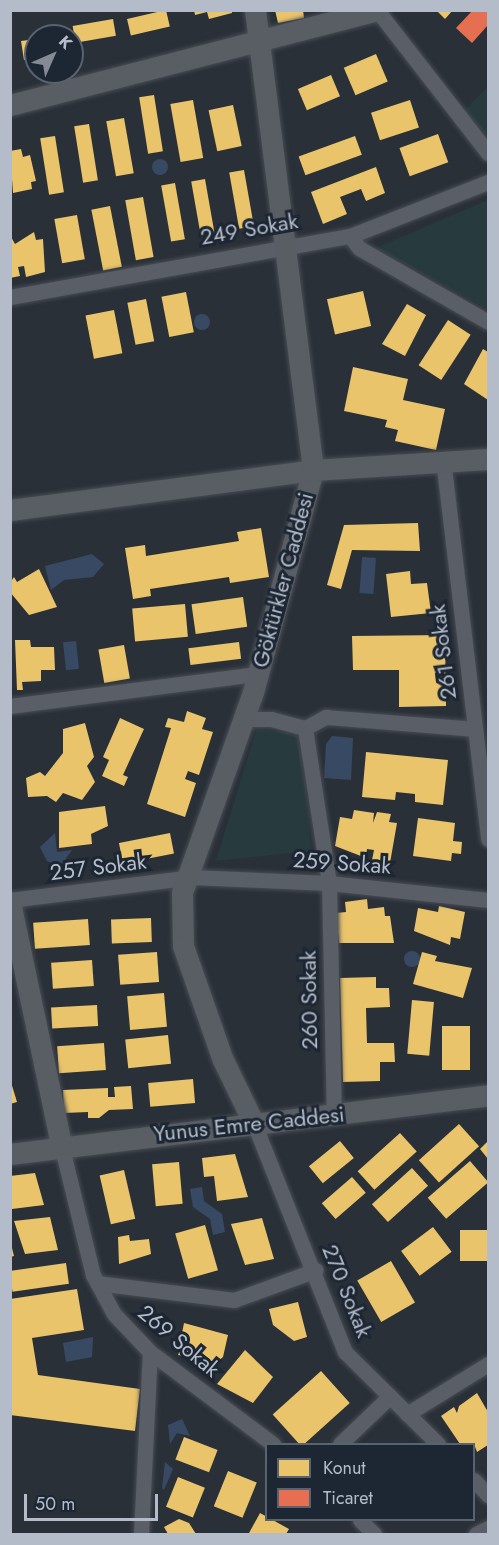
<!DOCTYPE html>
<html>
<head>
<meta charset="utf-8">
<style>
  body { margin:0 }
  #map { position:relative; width:499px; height:1545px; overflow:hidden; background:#2a3038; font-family:Jost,sans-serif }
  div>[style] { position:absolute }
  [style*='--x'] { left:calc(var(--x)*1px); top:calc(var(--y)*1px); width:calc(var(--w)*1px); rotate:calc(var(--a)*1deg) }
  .green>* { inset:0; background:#273a3e }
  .water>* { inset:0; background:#384963; transform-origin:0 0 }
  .round { border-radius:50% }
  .homes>* { inset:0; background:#e9c46a; transform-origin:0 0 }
  .shops>* { inset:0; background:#e76f51 }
  .roads { filter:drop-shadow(0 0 2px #484c53) drop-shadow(0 0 2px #484c53) }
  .street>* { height:15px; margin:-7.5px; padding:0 7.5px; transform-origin:7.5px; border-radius:7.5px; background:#5a5e66 }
  .secondary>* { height:21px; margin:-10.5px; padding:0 10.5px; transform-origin:10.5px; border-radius:10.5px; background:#595d64 }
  span { translate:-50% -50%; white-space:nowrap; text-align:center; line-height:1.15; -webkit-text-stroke:6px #1d2633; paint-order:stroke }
  .street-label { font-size:22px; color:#b4bcc9 }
  .frame { position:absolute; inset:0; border:12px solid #b4bcc9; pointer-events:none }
  .legend { position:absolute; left:265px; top:1443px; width:210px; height:78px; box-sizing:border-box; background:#1d2633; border:2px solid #59626f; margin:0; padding:8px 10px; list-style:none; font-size:18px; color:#b4bcc9 }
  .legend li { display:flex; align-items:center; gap:12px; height:30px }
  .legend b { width:30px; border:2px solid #59626f }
  .north { position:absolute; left:24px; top:24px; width:60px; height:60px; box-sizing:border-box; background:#1d2633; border:2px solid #59626f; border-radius:50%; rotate:45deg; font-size:16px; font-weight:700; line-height:24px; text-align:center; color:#b4bcc9 }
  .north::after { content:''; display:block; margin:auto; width:21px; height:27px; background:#848b96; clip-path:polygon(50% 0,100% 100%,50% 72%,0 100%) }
  .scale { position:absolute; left:24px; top:1494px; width:134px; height:27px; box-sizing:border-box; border:3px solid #b4bcc9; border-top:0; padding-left:8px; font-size:18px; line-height:21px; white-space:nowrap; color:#b4bcc9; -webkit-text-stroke:4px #1d2633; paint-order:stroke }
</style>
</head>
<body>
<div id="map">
  <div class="green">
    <div style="clip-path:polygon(488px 87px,488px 137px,464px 111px)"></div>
    <div style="clip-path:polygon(488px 200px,488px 309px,376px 248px)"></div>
    <div style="clip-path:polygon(256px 730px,302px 733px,311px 851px,216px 861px)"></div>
  </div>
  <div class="water">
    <div class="round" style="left:152px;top:159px;width:16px;height:16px"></div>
    <div class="round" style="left:194px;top:314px;width:16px;height:16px"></div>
    <div style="clip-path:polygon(92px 554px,104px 564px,93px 577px,64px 580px,51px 590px,45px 566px)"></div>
    <div style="left:362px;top:557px;width:14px;height:36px;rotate:4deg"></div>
    <div style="left:76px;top:641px;width:28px;height:13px;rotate:84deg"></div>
    <div style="clip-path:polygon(332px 736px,353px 738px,351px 780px,324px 778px,326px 744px)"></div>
    <div style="clip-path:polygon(55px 833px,57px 852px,72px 850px,60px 867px,47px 861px,40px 847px)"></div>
    <div class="round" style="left:404px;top:951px;width:16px;height:16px"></div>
    <div style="clip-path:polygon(202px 1187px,204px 1201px,222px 1214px,225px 1232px,213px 1235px,210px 1219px,193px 1207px,190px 1189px)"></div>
    <div style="clip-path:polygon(93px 1337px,92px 1357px,66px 1362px,63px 1343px)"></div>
    <div style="clip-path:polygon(182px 1419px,190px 1436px,177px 1433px,170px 1444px,168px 1425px)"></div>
    <div style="clip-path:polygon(165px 1462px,173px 1469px,164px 1490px,162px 1488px)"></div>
  </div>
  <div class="homes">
    <div style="left:166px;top:10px;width:17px;height:40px;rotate:77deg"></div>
    <div style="clip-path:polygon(194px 10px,232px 10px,232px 13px,209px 19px,207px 12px,195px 15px)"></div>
    <div style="clip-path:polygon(275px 10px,303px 10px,304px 18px,278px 23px)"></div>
    <div style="clip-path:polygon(436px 10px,453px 10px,445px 19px)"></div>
    <div style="left:113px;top:19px;width:17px;height:41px;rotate:80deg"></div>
    <div style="clip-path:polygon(36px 39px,36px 59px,24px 60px,21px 41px)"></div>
    <div style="left:376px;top:54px;width:30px;height:35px;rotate:67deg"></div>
    <div style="left:331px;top:75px;width:23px;height:36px;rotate:67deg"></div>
    <div style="left:154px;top:95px;width:57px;height:15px;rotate:81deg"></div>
    <div style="left:193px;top:100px;width:59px;height:23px;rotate:80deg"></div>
    <div style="left:410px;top:100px;width:29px;height:41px;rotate:72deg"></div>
    <div style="left:233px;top:105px;width:42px;height:25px;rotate:78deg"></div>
    <div style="left:124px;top:118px;width:56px;height:18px;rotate:80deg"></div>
    <div style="left:89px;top:124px;width:57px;height:15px;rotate:81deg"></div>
    <div style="left:438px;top:134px;width:30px;height:41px;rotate:70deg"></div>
    <div style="left:55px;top:136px;width:57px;height:15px;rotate:81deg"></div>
    <div style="left:355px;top:136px;width:20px;height:60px;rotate:70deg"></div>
    <div style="clip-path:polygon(21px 149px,23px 157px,30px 155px,36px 181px,31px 182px,32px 189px,13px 193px,10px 151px)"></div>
    <div style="clip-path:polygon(376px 167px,385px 193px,366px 201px,361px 189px,340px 197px,347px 214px,323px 224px,311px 192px)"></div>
    <div style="left:244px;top:170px;width:57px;height:15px;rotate:80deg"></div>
    <div style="left:205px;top:179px;width:57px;height:14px;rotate:80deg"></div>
    <div style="left:175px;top:183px;width:57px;height:14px;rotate:80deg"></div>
    <div style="left:143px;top:197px;width:61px;height:18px;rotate:80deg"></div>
    <div style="left:110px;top:206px;width:62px;height:19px;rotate:79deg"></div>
    <div style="left:77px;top:215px;width:45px;height:23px;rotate:80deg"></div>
    <div style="clip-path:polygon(34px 232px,36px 240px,43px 239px,45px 272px,26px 277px,24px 266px,18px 267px,20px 276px,10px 278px,10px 235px,15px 244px)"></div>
    <div style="left:363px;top:291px;width:36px;height:37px;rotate:77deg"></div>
    <div style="left:186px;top:292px;width:41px;height:25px;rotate:79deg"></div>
    <div style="left:146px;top:299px;width:43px;height:19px;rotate:79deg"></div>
    <div style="clip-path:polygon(407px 304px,426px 315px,405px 356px,382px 344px)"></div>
    <div style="left:114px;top:310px;width:44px;height:29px;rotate:79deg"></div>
    <div style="left:448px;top:320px;width:27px;height:54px;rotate:33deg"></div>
    <div style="clip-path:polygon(483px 349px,488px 352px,488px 400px,464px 384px)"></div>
    <div style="clip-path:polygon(353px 367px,408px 379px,403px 400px,445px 409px,436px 450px,395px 441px,398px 430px,385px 427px,387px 420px,344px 411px)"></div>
    <div style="clip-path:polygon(418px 523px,420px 551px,352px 550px,341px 589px,327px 585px,344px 525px)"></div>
    <div style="clip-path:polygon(261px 528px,269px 577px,230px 583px,229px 577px,150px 589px,151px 596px,133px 599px,125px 548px,145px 545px,146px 556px,239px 541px,237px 532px)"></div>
    <div style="clip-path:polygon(39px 569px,57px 607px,29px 615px,10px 592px,10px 583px,14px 577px,17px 582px)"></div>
    <div style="clip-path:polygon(410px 571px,411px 584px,427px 583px,431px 613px,391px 617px,386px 574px)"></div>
    <div style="left:243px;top:597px;width:30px;height:52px;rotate:82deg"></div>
    <div style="left:185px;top:604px;width:33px;height:53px;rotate:85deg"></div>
    <div style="clip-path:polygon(445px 635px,446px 706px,399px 707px,399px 670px,353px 670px,352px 636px)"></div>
    <div style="clip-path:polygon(15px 640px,30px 640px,31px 647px,54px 647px,55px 670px,41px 670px,41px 681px,22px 682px,23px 690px,17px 690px)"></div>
    <div style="left:239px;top:642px;width:17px;height:51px;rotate:83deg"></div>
    <div style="left:124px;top:645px;width:34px;height:26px;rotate:80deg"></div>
    <div style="clip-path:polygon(187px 711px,206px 718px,202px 729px,213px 732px,199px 775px,188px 771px,185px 779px,196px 783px,185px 817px,147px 804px,171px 728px,165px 727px,168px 718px,184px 722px)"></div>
    <div style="clip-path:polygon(120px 718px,144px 729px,123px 775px,128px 777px,124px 786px,102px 776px,109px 760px,103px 757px)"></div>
    <div style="clip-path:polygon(85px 723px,94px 757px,87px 766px,95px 782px,82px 800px,63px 793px,56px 802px,47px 796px,28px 797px,26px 778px,40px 772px,45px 776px,63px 753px,63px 729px)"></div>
    <div style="clip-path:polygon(366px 752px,448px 760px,443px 805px,415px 802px,415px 794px,396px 792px,395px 800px,362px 797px)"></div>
    <div style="clip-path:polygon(105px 806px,108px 826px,91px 834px,92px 844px,59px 848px,59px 812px)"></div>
    <div style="clip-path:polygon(354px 810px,374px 813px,373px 823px,377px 812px,391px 814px,389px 822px,397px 823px,390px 863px,372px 860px,374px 850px,367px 849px,366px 858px,335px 846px,340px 817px,352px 819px)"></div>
    <div style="clip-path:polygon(418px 818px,455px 823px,453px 841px,462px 842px,461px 854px,452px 853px,451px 861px,413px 856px)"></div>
    <div style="left:170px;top:833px;width:21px;height:52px;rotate:79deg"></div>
    <div style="clip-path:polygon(367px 899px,368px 909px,384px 907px,385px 916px,390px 916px,394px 943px,339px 943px,336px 913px,346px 912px,345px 902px)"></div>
    <div style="clip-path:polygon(439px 906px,465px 912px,460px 939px,451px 937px,450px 945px,414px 931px,418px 908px,438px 912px)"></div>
    <div style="left:151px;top:918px;width:24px;height:40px;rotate:88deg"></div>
    <div style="left:88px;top:919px;width:26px;height:55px;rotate:86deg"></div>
    <div style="left:157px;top:952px;width:30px;height:39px;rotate:86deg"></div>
    <div style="clip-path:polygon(422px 952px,437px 956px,435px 961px,472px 968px,463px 998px,413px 984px)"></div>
    <div style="left:92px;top:960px;width:26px;height:41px;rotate:86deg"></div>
    <div style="clip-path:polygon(376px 977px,376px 988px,389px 988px,390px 1007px,366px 1008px,367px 1043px,394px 1043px,395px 1062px,380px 1062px,380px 1081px,343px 1082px,340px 978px)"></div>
    <div style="left:164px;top:993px;width:34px;height:37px;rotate:85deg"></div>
    <div style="left:412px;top:1000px;width:22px;height:54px;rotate:5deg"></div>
    <div style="left:97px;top:1005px;width:21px;height:46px;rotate:87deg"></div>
    <div style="left:442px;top:1026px;width:28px;height:44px"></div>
    <div style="left:168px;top:1035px;width:29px;height:43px;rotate:84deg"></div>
    <div style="left:104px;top:1043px;width:27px;height:47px;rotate:86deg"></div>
    <div style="clip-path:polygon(10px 1079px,17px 1102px,10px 1104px)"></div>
    <div style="left:193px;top:1079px;width:24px;height:45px;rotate:85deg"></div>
    <div style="clip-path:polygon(131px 1086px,133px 1109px,109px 1110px,99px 1118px,88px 1118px,88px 1112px,64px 1113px,63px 1090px,108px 1088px,108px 1097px,115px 1097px,114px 1087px)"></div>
    <div style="left:459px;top:1124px;width:30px;height:54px;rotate:48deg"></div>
    <div style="left:400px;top:1133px;width:25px;height:57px;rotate:48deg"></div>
    <div style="left:340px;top:1141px;width:22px;height:40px;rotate:51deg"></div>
    <div style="clip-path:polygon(488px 1141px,488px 1159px,480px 1149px)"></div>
    <div style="clip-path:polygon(235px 1154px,248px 1197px,217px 1201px,214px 1176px,204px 1177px,202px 1158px)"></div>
    <div style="left:470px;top:1161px;width:28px;height:56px;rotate:49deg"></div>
    <div style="left:179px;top:1162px;width:42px;height:27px;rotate:85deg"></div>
    <div style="left:412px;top:1168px;width:24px;height:54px;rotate:48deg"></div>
    <div style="left:124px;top:1170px;width:50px;height:25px;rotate:77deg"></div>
    <div style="clip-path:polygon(35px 1173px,44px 1205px,12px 1209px,10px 1176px)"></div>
    <div style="left:352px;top:1177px;width:21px;height:40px;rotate:49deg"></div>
    <div style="clip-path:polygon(50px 1217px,58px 1250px,25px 1254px,14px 1221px)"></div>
    <div style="clip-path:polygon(262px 1218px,274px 1259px,245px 1265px,231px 1224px)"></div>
    <div style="left:205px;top:1225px;width:47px;height:31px;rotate:74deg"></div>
    <div style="left:433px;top:1227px;width:31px;height:40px;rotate:53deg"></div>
    <div style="left:488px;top:1230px;width:31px;height:28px;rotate:90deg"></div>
    <div style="clip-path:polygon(129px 1235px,130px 1241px,149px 1239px,151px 1254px,119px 1264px,118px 1237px)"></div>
    <div style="clip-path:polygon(10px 1240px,14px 1256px,10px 1257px)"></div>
    <div style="left:391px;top:1261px;width:48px;height:39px;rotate:60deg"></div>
    <div style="left:66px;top:1263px;width:21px;height:57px;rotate:82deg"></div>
    <div style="clip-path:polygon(77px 1289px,84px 1330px,32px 1338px,38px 1375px,140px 1389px,135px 1431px,10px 1415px,10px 1299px)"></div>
    <div style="clip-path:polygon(298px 1302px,307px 1337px,294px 1341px,273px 1325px,269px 1309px)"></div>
    <div style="clip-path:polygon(184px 1323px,228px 1335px,223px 1357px,217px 1362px,178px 1355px,187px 1334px,182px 1333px)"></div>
    <div style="clip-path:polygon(245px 1350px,273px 1377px,253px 1403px,217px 1384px)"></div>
    <div style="left:321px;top:1371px;width:43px;height:65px;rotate:48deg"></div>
    <div style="clip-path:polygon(477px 1393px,488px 1412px,488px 1445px,477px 1452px,474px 1444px,460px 1444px,441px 1416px,454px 1407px,457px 1413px,459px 1406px)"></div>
    <div style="left:184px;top:1437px;width:36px;height:24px;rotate:21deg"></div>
    <div style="left:228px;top:1471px;width:31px;height:38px;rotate:22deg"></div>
    <div style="left:178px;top:1477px;width:29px;height:32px;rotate:22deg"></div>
    <div style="clip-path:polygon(260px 1513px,289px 1529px,286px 1534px,249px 1533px)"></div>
    <div style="clip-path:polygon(179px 1519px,189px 1523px,196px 1534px,168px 1534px,164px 1527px)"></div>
  </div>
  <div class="shops">
    <div style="clip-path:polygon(473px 10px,488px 10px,488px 25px,472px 43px,456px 28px)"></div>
  </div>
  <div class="roads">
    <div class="street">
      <div style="--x:377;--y:10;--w:181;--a:52.2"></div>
      <div style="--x:350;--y:236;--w:15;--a:53"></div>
      <div style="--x:359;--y:248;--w:149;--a:29.8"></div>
      <div style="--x:10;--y:297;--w:345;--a:-10.2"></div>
      <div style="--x:350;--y:236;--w:148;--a:-21.4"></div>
      <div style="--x:443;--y:459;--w:383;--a:83.2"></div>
      <div style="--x:10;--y:706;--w:249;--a:-7.4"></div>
      <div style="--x:243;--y:719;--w:28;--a:0"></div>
      <div style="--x:271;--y:719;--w:35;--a:15"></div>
      <div style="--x:305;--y:728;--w:157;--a:81.2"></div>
      <div style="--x:329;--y:883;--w:232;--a:88.8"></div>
      <div style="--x:305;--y:728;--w:24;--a:-28"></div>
      <div style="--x:326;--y:717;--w:149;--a:4.6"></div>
      <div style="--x:10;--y:900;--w:182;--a:-7.2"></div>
      <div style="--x:191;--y:877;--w:138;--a:2.5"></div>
      <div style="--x:329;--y:883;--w:160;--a:6.1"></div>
      <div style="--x:255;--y:1126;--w:243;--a:68.3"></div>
      <div style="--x:345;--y:1352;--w:131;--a:44.7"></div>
      <div style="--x:61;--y:1144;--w:135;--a:76.3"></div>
      <div style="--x:93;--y:1275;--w:44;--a:61.7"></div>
      <div style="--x:114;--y:1314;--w:52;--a:46.5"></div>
      <div style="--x:150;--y:1352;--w:154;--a:36.8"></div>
      <div style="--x:97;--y:1283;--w:138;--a:7.1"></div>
      <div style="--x:234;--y:1300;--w:87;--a:-20.1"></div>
      <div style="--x:407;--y:1414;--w:95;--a:-31.7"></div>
      <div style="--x:340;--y:1444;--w:69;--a:-43.8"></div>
      <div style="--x:474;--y:1480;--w:21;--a:47"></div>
      <div style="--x:360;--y:1520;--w:20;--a:45"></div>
      <div style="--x:141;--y:1534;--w:182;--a:-87.2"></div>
      <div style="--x:476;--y:1534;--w:13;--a:-27"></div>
    </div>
    <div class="secondary">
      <div style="--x:255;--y:10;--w:464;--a:82.8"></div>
      <div style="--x:313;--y:470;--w:230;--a:105.1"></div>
      <div style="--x:253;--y:692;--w:213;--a:109.5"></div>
      <div style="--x:182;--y:893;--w:53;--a:88.9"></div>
      <div style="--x:183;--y:946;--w:121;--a:70.7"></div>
      <div style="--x:223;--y:1060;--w:73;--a:64.1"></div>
      <div style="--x:10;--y:105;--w:380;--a:-14.5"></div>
      <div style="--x:10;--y:510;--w:306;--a:-7.5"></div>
      <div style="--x:313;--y:470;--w:175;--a:-3.6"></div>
      <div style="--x:10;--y:902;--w:247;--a:78.1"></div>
      <div style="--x:10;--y:1154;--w:482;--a:-7"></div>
    </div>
  </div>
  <div class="street-label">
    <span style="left:249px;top:229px;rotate:-10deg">249 Sokak</span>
    <span style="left:283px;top:580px;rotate:-75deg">Göktürkler Caddesi</span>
    <span style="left:443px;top:652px;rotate:-97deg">261 Sokak</span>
    <span style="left:342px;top:863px;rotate:4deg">259 Sokak</span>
    <span style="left:98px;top:867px;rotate:-7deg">257 Sokak</span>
    <span style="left:309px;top:1000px;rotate:-91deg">260 Sokak</span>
    <span style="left:249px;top:1124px;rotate:-6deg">Yunus Emre Caddesi</span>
    <span style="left:347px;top:1291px;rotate:68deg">270 Sokak</span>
    <span style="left:179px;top:1341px;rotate:40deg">269 Sokak</span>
  </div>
  <div class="frame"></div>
  <ul class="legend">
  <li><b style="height:16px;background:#e9c46a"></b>Konut</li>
  <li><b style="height:16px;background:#e76f51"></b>Ticaret</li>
  </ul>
  <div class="north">K</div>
  <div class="scale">50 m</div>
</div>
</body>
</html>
